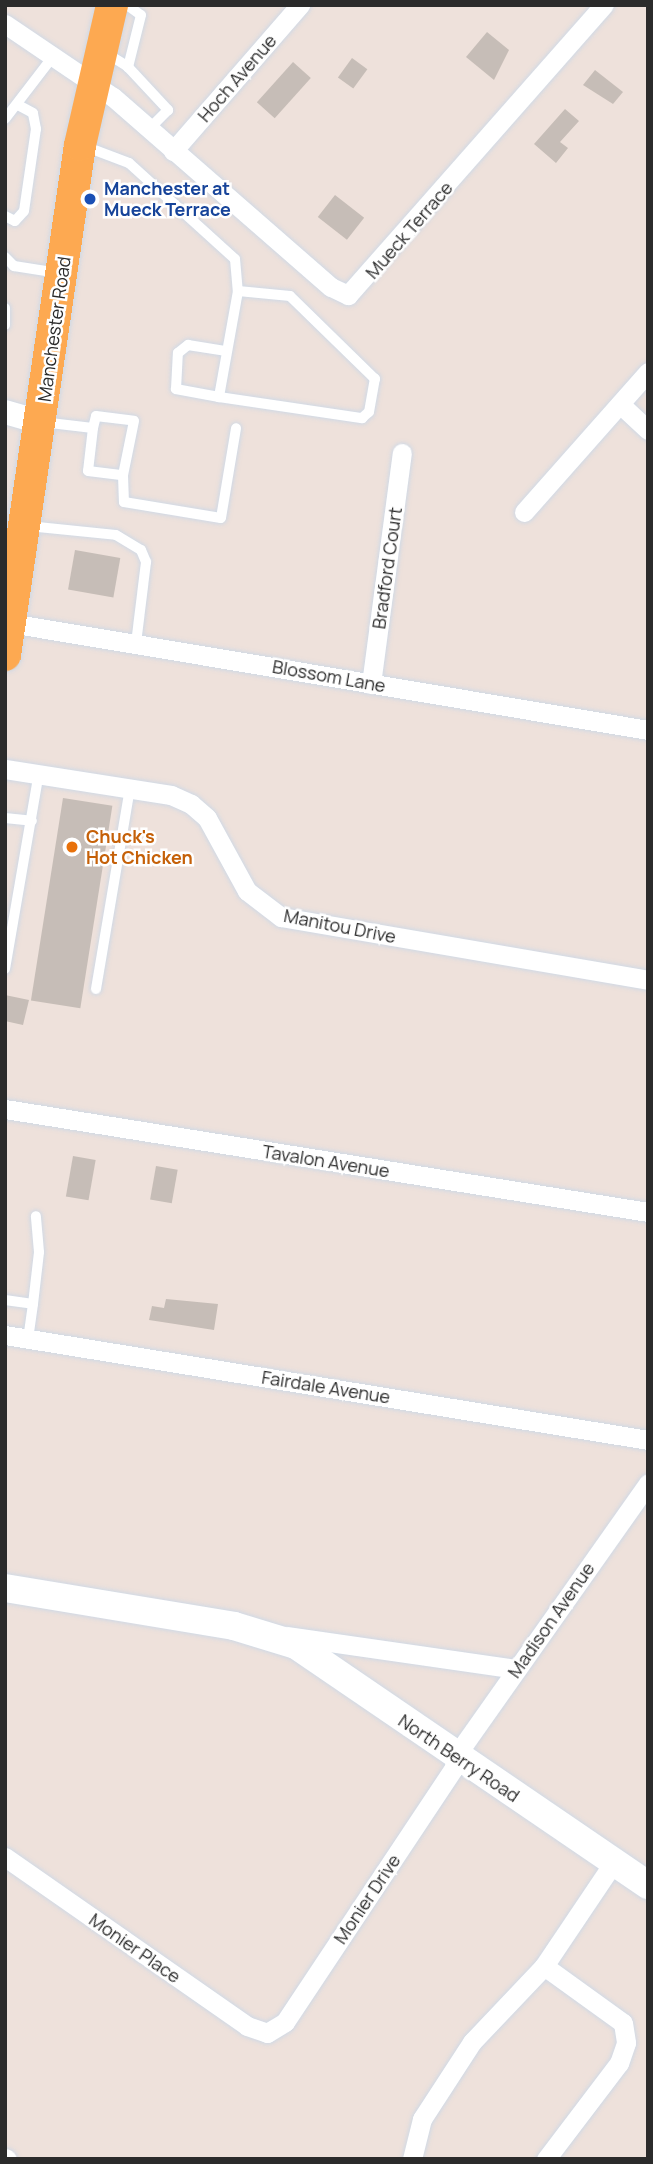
<!DOCTYPE html>
<html>
<head>
<meta charset="utf-8">
<style>
  body { margin:0 }
  #map { position:relative; width:653px; height:2164px; overflow:hidden; background:#eee1db; font-family:Manrope,sans-serif }
  div>[style] { position:absolute }
  [style*='--x'] { left:calc(var(--x)*1px); top:calc(var(--y)*1px); width:calc(var(--w)*1px); rotate:calc(var(--a)*1deg) }
  .building>* { inset:0; background:#c6bdb7; transform-origin:0 0 }
  .roads { filter:drop-shadow(0 0 2px #d0d9e5) drop-shadow(0 0 2px #d0d9e5) }
  .service>* { height:10px; margin:-5px; padding:0 5px; transform-origin:5px; border-radius:5px; background:#fff }
  .minor>* { height:19px; margin:-9.5px; padding:0 9.5px; transform-origin:9.5px; border-radius:9.5px; background:#fff }
  .tertiary>* { height:24px; margin:-12px; padding:0 12px; transform-origin:12px; border-radius:12px; background:#fff }
  .secondary>* { height:28px; margin:-14px; padding:0 14px; transform-origin:14px; border-radius:14px; background:#fff }
  .primary>* { height:32px; margin:-16px; padding:0 16px; transform-origin:16px; border-radius:16px; background:#fda951 }
  .dots>* { width:19px; height:19px; translate:-50% -50%; box-sizing:border-box; border:4px solid #fff; border-radius:50% }
  span { translate:-50% -50%; white-space:nowrap; text-align:center; line-height:1.15; -webkit-text-stroke:5px #fff; paint-order:stroke }
  .street-label { font-size:18px; color:#2b2b2b }
  .transit-label { font-size:18px; color:#164399; font-weight:700 }
  .left { translate:0 -50%; text-align:left }
  .food-label { font-size:18px; color:#c56008; font-weight:700 }
  .frame { position:absolute; inset:0; border:7px solid #2b2b2b; pointer-events:none }
</style>
</head>
<body>
<div id="map">
  <div class="building">
    <div style="clip-path:polygon(487px 32px,509px 50px,494px 80px,466px 57px)"></div>
    <div style="left:352px;top:58px;width:19px;height:24px;rotate:36deg"></div>
    <div style="left:293px;top:62px;width:24px;height:54px;rotate:42deg"></div>
    <div style="clip-path:polygon(595px 70px,623px 92px,613px 104px,583px 85px)"></div>
    <div style="clip-path:polygon(565px 109px,579px 121px,560px 142px,568px 148px,556px 163px,534px 144px)"></div>
    <div style="left:335px;top:195px;width:37px;height:28px;rotate:38deg"></div>
    <div style="left:75px;top:550px;width:46px;height:40px;rotate:10deg"></div>
    <div style="left:63px;top:798px;width:50px;height:205px;rotate:9deg"></div>
    <div style="clip-path:polygon(5px 995px,29px 1000px,23px 1025px,5px 1021px)"></div>
    <div style="left:73px;top:1156px;width:23px;height:41px;rotate:10deg"></div>
    <div style="left:156px;top:1166px;width:22px;height:34px;rotate:10deg"></div>
    <div style="clip-path:polygon(166px 1299px,218px 1304px,214px 1330px,149px 1320px,152px 1306px,164px 1308px)"></div>
  </div>
  <div class="roads">
    <div class="service">
      <div style="--x:127;--y:5;--w:17;--a:36"></div>
      <div style="--x:141;--y:15;--w:54;--a:104"></div>
      <div style="--x:106;--y:53;--w:26;--a:32"></div>
      <div style="--x:128;--y:67;--w:59;--a:47.1"></div>
      <div style="--x:168;--y:110;--w:27;--a:135"></div>
      <div style="--x:5;--y:119;--w:76;--a:-52.5"></div>
      <div style="--x:84;--y:146;--w:48;--a:20.7"></div>
      <div style="--x:129;--y:163;--w:143;--a:42.2"></div>
      <div style="--x:235;--y:259;--w:32;--a:85"></div>
      <div style="--x:238;--y:291;--w:108;--a:100.2"></div>
      <div style="--x:219;--y:397;--w:145;--a:8.4"></div>
      <div style="--x:362;--y:418;--w:9;--a:-41"></div>
      <div style="--x:369;--y:412;--w:34;--a:-80"></div>
      <div style="--x:375;--y:379;--w:119;--a:-135.7"></div>
      <div style="--x:290;--y:296;--w:52;--a:-174.5"></div>
      <div style="--x:5;--y:216;--w:11;--a:27"></div>
      <div style="--x:15;--y:221;--w:13;--a:-48"></div>
      <div style="--x:24;--y:211;--w:83;--a:-81.7"></div>
      <div style="--x:36;--y:129;--w:16;--a:-101"></div>
      <div style="--x:33;--y:113;--w:17;--a:-152"></div>
      <div style="--x:5;--y:257;--w:13;--a:45"></div>
      <div style="--x:14;--y:266;--w:45;--a:9"></div>
      <div style="--x:5;--y:308;--w:17;--a:90"></div>
      <div style="--x:219;--y:397;--w:44;--a:-169.5"></div>
      <div style="--x:176;--y:389;--w:36;--a:-87"></div>
      <div style="--x:178;--y:353;--w:13;--a:-39"></div>
      <div style="--x:188;--y:345;--w:39;--a:9"></div>
      <div style="--x:42;--y:422;--w:51;--a:6.7"></div>
      <div style="--x:93;--y:428;--w:43;--a:96.6"></div>
      <div style="--x:88;--y:471;--w:35;--a:7"></div>
      <div style="--x:123;--y:475;--w:27;--a:88"></div>
      <div style="--x:124;--y:502;--w:98;--a:9.4"></div>
      <div style="--x:221;--y:518;--w:91;--a:-80.5"></div>
      <div style="--x:93;--y:428;--w:12;--a:-76"></div>
      <div style="--x:96;--y:416;--w:38;--a:7"></div>
      <div style="--x:134;--y:421;--w:55;--a:101.5"></div>
      <div style="--x:28;--y:526;--w:88;--a:5.8"></div>
      <div style="--x:116;--y:535;--w:29;--a:31"></div>
      <div style="--x:141;--y:550;--w:13;--a:67"></div>
      <div style="--x:146;--y:562;--w:83;--a:97"></div>
      <div style="--x:5;--y:818;--w:27;--a:6"></div>
      <div style="--x:5;--y:969;--w:199;--a:-80.2"></div>
      <div style="--x:96;--y:989;--w:204;--a:-80.4"></div>
      <div style="--x:5;--y:1300;--w:28;--a:8"></div>
      <div style="--x:33;--y:1304;--w:35;--a:98"></div>
      <div style="--x:33;--y:1304;--w:52;--a:-83.4"></div>
      <div style="--x:39;--y:1252;--w:36;--a:-95"></div>
    </div>
    <div class="minor">
      <div style="--x:5;--y:24;--w:130;--a:34.1"></div>
      <div style="--x:113;--y:97;--w:289;--a:41.1"></div>
      <div style="--x:331;--y:287;--w:19;--a:25"></div>
      <div style="--x:348;--y:295;--w:387;--a:-48.6"></div>
      <div style="--x:173;--y:151;--w:194;--a:-49"></div>
      <div style="--x:620;--y:404;--w:38;--a:43"></div>
      <div style="--x:524;--y:512;--w:187;--a:-48.5"></div>
      <div style="--x:10;--y:623;--w:647;--a:9.52"></div>
      <div style="--x:371;--y:684;--w:233;--a:-82.4"></div>
      <div style="--x:5;--y:769;--w:168;--a:8.9"></div>
      <div style="--x:171;--y:795;--w:22;--a:24"></div>
      <div style="--x:191;--y:804;--w:21;--a:41"></div>
      <div style="--x:207;--y:818;--w:83;--a:61.3"></div>
      <div style="--x:247;--y:891;--w:43;--a:37.4"></div>
      <div style="--x:281;--y:917;--w:372;--a:9.7"></div>
      <div style="--x:5;--y:1109;--w:651;--a:9.1"></div>
      <div style="--x:5;--y:1335;--w:652;--a:9.27"></div>
      <div style="--x:287;--y:1636;--w:232;--a:8.2"></div>
      <div style="--x:5;--y:1857;--w:295;--a:34.9"></div>
      <div style="--x:247;--y:2026;--w:21;--a:19"></div>
      <div style="--x:267;--y:2033;--w:21;--a:-31"></div>
      <div style="--x:285;--y:2022;--w:305;--a:-56.4"></div>
      <div style="--x:454;--y:1768;--w:11;--a:-85"></div>
      <div style="--x:455;--y:1757;--w:335;--a:-54.8"></div>
      <div style="--x:544;--y:1966;--w:125;--a:-56.1"></div>
      <div style="--x:5;--y:2158;--w:2;--a:27"></div>
      <div style="--x:412;--y:2159;--w:41;--a:-76"></div>
      <div style="--x:422;--y:2119;--w:92;--a:-57"></div>
      <div style="--x:472;--y:2042;--w:105;--a:-46.5"></div>
      <div style="--x:544;--y:1966;--w:97;--a:35.8"></div>
      <div style="--x:623;--y:2023;--w:20;--a:81"></div>
      <div style="--x:626;--y:2043;--w:21;--a:109"></div>
      <div style="--x:619;--y:2063;--w:121;--a:127.2"></div>
    </div>
    <div class="tertiary">
      <div style="--x:5;--y:412;--w:37;--a:16"></div>
    </div>
    <div class="secondary">
      <div style="--x:5;--y:1588;--w:232;--a:9.4"></div>
      <div style="--x:234;--y:1626;--w:65;--a:17"></div>
      <div style="--x:296;--y:1645;--w:426;--a:34.3"></div>
    </div>
    <div class="primary">
      <div style="--x:5;--y:655;--w:515;--a:-81.63"></div>
      <div style="--x:80;--y:145;--w:144;--a:-77.1"></div>
    </div>
  </div>
  <div class="dots">
    <div style="left:90px;top:199px;background:#1a4fb4"></div>
    <div style="left:72px;top:847px;background:#e8710a"></div>
  </div>
  <div class="street-label">
    <span style="left:237px;top:78px;rotate:-49deg">Hoch Avenue</span>
    <span style="left:409px;top:230px;rotate:-49deg">Mueck Terrace</span>
    <span style="left:54px;top:329px;rotate:-82deg">Manchester Road</span>
    <span style="left:387px;top:568px;rotate:-82deg">Bradford Court</span>
    <span style="left:329px;top:676px;rotate:10deg">Blossom Lane</span>
    <span style="left:340px;top:926px;rotate:11deg">Manitou Drive</span>
    <span style="left:326px;top:1161px;rotate:9deg">Tavalon Avenue</span>
    <span style="left:326px;top:1387px;rotate:9deg">Fairdale Avenue</span>
    <span style="left:551px;top:1620px;rotate:-55deg">Madison Avenue</span>
    <span style="left:459px;top:1758px;rotate:34deg">North Berry Road</span>
    <span style="left:367px;top:1899px;rotate:-56deg">Monier Drive</span>
    <span style="left:135px;top:1948px;rotate:35deg">Monier Place</span>
  </div>
  <div class="transit-label">
    <span class="left" style="left:104px;top:199px">Manchester at<br>Mueck Terrace</span>
  </div>
  <div class="food-label">
    <span class="left" style="left:86px;top:847px">Chuck's<br>Hot Chicken</span>
  </div>
  <div class="frame"></div>
</div>
</body>
</html>
